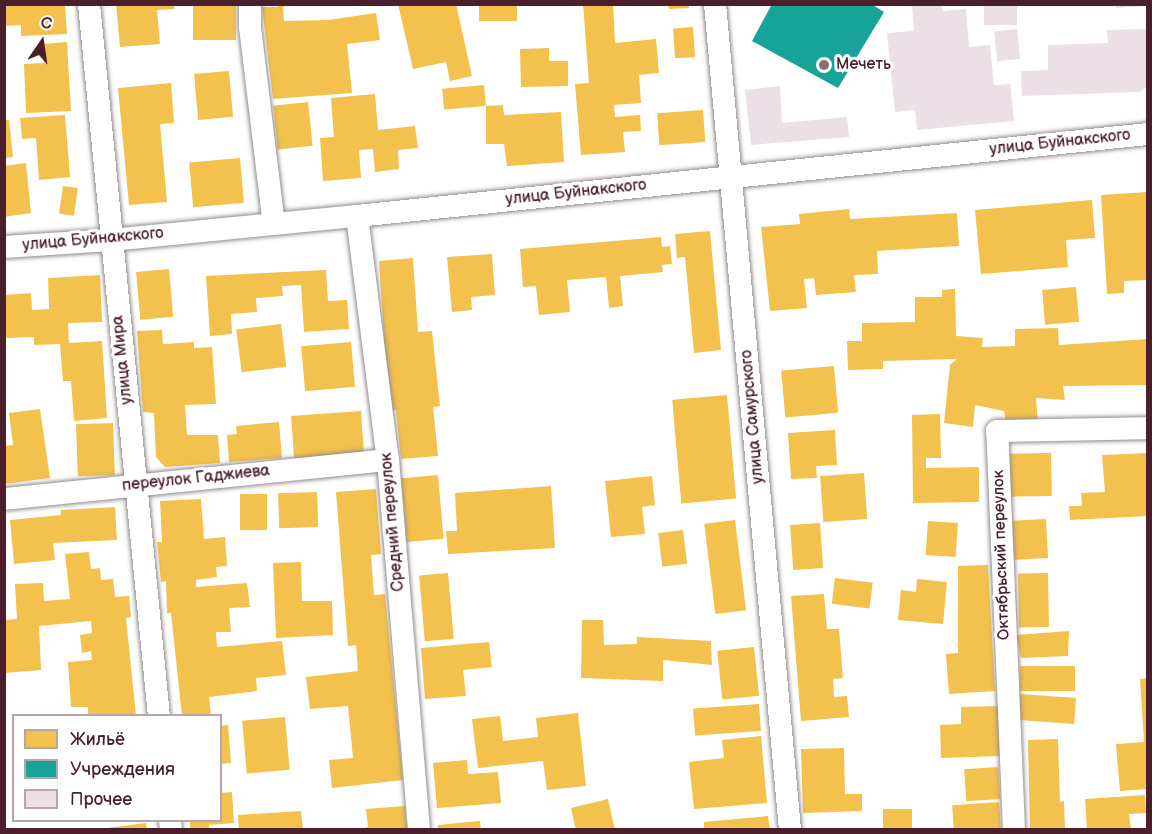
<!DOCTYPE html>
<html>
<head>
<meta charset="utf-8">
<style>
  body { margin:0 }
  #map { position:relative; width:1152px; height:834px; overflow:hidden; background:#fff; font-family:"Balsamiq Sans",sans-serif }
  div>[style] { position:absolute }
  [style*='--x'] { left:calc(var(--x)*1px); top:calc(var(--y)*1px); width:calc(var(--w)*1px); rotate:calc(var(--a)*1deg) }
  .homes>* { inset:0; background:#f2c14e; transform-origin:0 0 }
  .public>* { inset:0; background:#17a398 }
  .building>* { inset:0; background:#eae0e6; transform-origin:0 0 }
  .roads { filter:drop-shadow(0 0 2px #948c8e) drop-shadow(0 0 2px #948c8e) }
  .street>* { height:22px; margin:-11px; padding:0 11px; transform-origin:11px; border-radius:11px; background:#fff }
  .dots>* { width:16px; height:16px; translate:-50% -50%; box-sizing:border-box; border:3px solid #fff; border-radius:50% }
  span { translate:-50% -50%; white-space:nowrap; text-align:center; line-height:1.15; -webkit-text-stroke:6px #fff; paint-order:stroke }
  .poi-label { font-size:16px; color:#4a1f2b }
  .left { translate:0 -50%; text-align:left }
  .street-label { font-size:16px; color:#4a1f2b }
  .frame { position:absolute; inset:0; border:6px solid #4a1f2b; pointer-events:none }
  .legend { position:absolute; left:12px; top:714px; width:210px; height:108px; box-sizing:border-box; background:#fff; border:2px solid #b7a5aa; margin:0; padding:8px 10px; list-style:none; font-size:18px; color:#4a1f2b }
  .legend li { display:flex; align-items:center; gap:12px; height:30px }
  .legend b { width:30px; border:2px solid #b7a5aa }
  .north { position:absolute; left:12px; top:12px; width:60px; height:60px; -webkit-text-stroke:4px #fff; paint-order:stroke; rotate:13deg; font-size:16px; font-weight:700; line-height:24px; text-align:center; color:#4a1f2b }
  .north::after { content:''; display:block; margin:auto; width:21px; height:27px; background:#4a1f2b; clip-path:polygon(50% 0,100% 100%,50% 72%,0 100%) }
</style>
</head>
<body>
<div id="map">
  <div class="homes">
    <div style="clip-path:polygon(4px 4px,65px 4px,67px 34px,21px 36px,21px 25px,4px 26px)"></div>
    <div style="clip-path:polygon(116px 4px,174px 4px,174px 9px,157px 10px,160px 44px,120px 47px)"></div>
    <div style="left:193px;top:4px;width:43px;height:36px"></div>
    <div style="clip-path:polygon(278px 4px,292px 4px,283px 7px,284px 21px,328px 20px,376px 13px,380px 40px,347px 44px,352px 93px,273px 99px,262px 7px,278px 7px)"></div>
    <div style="clip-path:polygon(398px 4px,456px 4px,472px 76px,450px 81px,446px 62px,413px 69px)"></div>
    <div style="left:479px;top:4px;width:38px;height:17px"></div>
    <div style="clip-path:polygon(583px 4px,613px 4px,615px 43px,656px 39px,659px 73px,639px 75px,641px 103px,614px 105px,615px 117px,640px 115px,641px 131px,623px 132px,625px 152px,581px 155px,575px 84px,589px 83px)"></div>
    <div style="clip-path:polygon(668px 4px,688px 4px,689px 8px,669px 9px)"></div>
    <div style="left:693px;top:27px;width:30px;height:20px;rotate:86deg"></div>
    <div style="clip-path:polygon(67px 42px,71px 111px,26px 113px,24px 64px,44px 63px,43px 44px)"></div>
    <div style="clip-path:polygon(549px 48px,549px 61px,568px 61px,568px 86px,521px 87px,520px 49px)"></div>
    <div style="left:229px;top:71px;width:46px;height:35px;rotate:85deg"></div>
    <div style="clip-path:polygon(171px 83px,174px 123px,160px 124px,167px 202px,129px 205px,118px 88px)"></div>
    <div style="left:484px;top:85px;width:21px;height:42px;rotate:85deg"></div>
    <div style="clip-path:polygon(375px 94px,378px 130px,415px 126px,418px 148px,398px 150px,399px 169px,375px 172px,373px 149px,359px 150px,361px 178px,323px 181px,320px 138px,334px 137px,331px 98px)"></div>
    <div style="left:308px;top:102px;width:44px;height:35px;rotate:84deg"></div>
    <div style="clip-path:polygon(503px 105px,504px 115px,561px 112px,564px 162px,507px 166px,504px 144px,486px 144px,486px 106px)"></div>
    <div style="left:703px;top:110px;width:32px;height:46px;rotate:86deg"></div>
    <div style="clip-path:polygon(65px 115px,70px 177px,39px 180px,36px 138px,22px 139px,20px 118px)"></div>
    <div style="clip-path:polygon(4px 120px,9px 120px,13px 157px,4px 158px)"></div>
    <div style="left:240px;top:158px;width:45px;height:51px;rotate:85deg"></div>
    <div style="clip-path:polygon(26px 163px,31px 213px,4px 217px,4px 166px)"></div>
    <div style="left:63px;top:186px;width:15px;height:28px;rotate:8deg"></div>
    <div style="clip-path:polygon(1148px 192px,1148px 280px,1124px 281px,1124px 293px,1107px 294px,1101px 195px)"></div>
    <div style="clip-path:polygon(1092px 200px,1095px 238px,1066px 240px,1068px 267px,981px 274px,975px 210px)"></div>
    <div style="clip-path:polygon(849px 209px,850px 219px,957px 213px,959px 246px,877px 251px,878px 274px,854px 275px,856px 292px,816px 295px,814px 278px,804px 279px,807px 308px,770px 311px,761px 227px,800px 224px,799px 214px)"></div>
    <div style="clip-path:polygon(710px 231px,721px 350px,694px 353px,685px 257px,677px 258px,675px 234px)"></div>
    <div style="clip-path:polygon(661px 237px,662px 247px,670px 246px,672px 264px,662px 265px,663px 272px,620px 276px,623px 306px,609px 308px,606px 277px,567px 280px,570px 312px,539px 315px,536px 286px,523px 287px,520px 249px)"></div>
    <div style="clip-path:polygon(492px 254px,495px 295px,471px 297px,472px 310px,452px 312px,447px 257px)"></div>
    <div style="clip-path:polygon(413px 258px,418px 332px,432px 331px,440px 406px,433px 407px,438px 456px,401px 459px,396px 410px,390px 411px,381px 336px,384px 336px,379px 261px)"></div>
    <div style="left:169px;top:269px;width:48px;height:33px;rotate:85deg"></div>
    <div style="clip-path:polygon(326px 270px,328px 301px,347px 300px,349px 329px,304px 332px,301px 285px,282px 286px,283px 296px,256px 298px,257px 312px,231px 314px,232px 334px,210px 336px,206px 276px)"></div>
    <div style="clip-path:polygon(100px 275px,102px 322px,68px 323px,69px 343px,102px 341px,107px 418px,74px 421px,71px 381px,63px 381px,60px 344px,34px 345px,34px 337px,5px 338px,5px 295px,31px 293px,32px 310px,49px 309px,48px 278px)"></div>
    <div style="left:1076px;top:287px;width:35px;height:34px;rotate:85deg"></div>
    <div style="clip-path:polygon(955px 289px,956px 336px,983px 338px,982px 347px,1015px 346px,1015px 329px,1058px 328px,1059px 345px,1148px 339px,1148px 385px,1063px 386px,1065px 400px,1036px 398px,1038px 423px,1006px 423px,1004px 411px,975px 405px,973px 427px,944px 423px,950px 365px,957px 359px,883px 361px,883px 369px,848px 370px,847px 341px,862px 341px,862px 323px,915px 322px,915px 297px,942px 297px,942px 290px)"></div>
    <div style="left:281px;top:324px;width:43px;height:45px;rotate:83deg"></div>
    <div style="clip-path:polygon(162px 330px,163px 344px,194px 342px,194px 348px,212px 347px,216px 404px,185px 405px,187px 435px,218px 435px,220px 463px,165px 467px,156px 457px,154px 413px,143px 412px,137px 331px)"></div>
    <div style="left:351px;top:342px;width:45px;height:50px;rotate:85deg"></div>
    <div style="left:834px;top:366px;width:47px;height:53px;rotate:85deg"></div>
    <div style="left:727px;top:395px;width:104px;height:55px;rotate:85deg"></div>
    <div style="clip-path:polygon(40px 409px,50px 478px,4px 484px,4px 446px,13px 445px,9px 413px)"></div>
    <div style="left:361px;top:411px;width:43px;height:70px;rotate:86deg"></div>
    <div style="clip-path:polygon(940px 414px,941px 458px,926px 458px,926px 468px,979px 467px,979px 502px,913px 503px,912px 415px)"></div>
    <div style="clip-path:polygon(279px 422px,282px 458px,229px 462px,227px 435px,237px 434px,236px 426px)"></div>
    <div style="left:113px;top:423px;width:52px;height:37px;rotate:88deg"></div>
    <div style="clip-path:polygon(835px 430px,837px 465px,816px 466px,817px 478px,791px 479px,788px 433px)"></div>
    <div style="left:1051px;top:453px;width:43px;height:42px;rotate:89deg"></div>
    <div style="clip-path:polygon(1148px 453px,1148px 516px,1070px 520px,1069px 506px,1082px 506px,1081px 493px,1105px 492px,1102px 455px)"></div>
    <div style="left:864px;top:473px;width:46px;height:44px;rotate:86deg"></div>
    <div style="left:438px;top:475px;width:64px;height:37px;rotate:85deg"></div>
    <div style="clip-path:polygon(652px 476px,655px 505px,642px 507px,645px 534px,611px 537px,605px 481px)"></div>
    <div style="clip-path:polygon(551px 486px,555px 548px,448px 554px,446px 531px,457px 531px,455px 493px)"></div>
    <div style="clip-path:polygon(376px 489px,381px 554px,371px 555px,374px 595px,385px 594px,403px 780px,332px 788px,329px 760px,353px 758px,348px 706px,310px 709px,306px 677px,358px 671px,356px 645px,348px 646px,336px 492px)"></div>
    <div style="left:317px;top:492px;width:35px;height:39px;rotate:88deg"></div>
    <div style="left:267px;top:494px;width:36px;height:27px;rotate:90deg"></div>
    <div style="clip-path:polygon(201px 499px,204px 539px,225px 537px,227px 566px,216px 567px,217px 577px,196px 580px,196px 587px,247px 583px,250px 607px,229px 608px,231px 632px,216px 632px,217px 647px,282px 641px,286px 675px,256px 678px,257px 691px,209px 697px,211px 716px,182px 716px,171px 613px,167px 613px,166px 581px,161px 582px,157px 542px,162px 542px,160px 501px)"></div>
    <div style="clip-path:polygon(115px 507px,117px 540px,53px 543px,55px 560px,14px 564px,10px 520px,61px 515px,61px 510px)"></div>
    <div style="left:1046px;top:519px;width:39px;height:34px;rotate:87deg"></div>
    <div style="left:735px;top:520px;width:91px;height:31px;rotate:83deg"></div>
    <div style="left:928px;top:521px;width:30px;height:34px;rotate:4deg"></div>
    <div style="left:820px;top:523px;width:45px;height:30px;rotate:86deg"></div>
    <div style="left:683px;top:530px;width:34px;height:25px;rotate:83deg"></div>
    <div style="clip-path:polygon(89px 552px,91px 569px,100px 568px,101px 580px,113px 579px,115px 597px,129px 596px,131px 617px,126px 618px,136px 716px,88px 716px,88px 707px,71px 707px,68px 662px,92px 660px,91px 651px,82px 653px,80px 635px,92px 633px,91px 621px,39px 626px,41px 670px,4px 673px,4px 620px,17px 619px,15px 584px,43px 583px,44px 601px,70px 599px,65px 554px)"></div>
    <div style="clip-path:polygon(301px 562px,302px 601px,332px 601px,333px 635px,276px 638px,273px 563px)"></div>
    <div style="clip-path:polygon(988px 565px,995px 691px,949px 694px,946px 654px,958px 653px,958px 566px)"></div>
    <div style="left:448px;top:573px;width:66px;height:29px;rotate:85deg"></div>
    <div style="left:1048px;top:573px;width:54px;height:30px;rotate:89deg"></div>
    <div style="left:835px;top:578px;width:38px;height:26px;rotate:7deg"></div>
    <div style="clip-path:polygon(917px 579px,947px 582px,943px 624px,898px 620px,901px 590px,916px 592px)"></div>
    <div style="clip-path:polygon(824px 594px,827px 629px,839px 629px,843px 678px,833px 679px,834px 697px,847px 696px,849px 717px,801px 721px,791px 596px)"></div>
    <div style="clip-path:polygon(582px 620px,603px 620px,604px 645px,637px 644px,637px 637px,711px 641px,712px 665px,663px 660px,663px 681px,581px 678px)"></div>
    <div style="clip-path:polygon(1069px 631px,1068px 656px,1021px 658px,1016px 635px)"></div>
    <div style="clip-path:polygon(489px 642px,492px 667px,463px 670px,466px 696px,425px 699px,421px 648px)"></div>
    <div style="left:754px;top:647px;width:49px;height:37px;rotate:84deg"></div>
    <div style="left:1075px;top:666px;width:25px;height:55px;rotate:90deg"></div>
    <div style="clip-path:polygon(1148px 678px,1148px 789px,1120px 791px,1116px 744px,1144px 742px,1140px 679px)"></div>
    <div style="left:1076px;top:698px;width:26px;height:56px;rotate:94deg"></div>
    <div style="left:759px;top:704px;width:27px;height:66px;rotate:86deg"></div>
    <div style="clip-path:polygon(998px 706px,1000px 756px,941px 758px,940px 725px,961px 724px,961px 707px)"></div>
    <div style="clip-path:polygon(578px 713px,586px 786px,547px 790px,543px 761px,478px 768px,472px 719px,500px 716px,503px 741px,538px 737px,536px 718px)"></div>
    <div style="left:285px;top:717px;width:53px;height:43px;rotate:85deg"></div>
    <div style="clip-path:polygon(228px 725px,231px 763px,220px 764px,220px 726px)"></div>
    <div style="clip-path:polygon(761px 736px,767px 803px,694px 809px,689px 762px,724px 758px,722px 740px)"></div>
    <div style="clip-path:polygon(1058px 739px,1060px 802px,1064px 801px,1065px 830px,1030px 830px,1028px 740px)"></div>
    <div style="clip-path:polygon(844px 748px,845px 794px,862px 794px,862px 811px,803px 813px,801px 749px)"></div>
    <div style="clip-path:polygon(467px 760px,468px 774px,498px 772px,501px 803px,437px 808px,433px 763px)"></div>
    <div style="left:998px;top:767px;width:32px;height:34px;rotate:86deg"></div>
    <div style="clip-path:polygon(232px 792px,234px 823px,209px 825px,209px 830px,190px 830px,190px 820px,220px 820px,220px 793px)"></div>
    <div style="clip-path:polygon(1145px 795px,1146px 813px,1129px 814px,1131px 830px,1087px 830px,1085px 799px)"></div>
    <div style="clip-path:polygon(608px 799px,615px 830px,576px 830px,571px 808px)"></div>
    <div style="left:999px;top:802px;width:28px;height:47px;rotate:86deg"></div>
    <div style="clip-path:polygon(405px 806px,407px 830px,360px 830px,368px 827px,366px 809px)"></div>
    <div style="left:883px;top:809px;width:29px;height:21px"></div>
    <div style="clip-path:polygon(301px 811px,303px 830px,239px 830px,238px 815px)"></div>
    <div style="clip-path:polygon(768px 816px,770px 830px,704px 830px,704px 822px)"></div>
    <div style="clip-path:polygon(480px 821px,481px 830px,438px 830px,438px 825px)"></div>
    <div style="clip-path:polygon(146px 823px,147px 830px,107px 830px,107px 828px)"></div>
  </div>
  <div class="public">
    <div style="clip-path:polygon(772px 4px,871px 4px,884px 12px,838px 88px,752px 41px)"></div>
  </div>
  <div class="building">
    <div style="clip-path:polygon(912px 4px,942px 4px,943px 11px,966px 9px,969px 47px,990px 45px,994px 85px,1010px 84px,1014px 121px,917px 130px,915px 110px,895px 112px,887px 33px,914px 31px)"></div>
    <div style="left:984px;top:4px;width:33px;height:21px"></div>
    <div style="clip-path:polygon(1116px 4px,1144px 4px,1144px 6px,1116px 8px)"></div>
    <div style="left:1017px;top:29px;width:30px;height:23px;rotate:84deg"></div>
    <div style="clip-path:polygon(1148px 29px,1148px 86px,1139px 92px,1022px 96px,1021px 71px,1048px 70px,1048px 45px,1108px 43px,1107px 30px)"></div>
    <div style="clip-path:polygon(780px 86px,782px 123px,847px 117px,849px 137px,751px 145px,745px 90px)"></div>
  </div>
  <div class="roads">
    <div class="street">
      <div style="--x:89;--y:4;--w:715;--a:84.39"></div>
      <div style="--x:250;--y:4;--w:23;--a:90"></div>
      <div style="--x:250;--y:27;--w:198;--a:83.1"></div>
      <div style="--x:715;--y:4;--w:829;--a:84.81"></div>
      <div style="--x:357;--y:216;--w:246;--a:82.8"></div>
      <div style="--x:388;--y:460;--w:371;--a:85.2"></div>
      <div style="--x:4;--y:247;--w:107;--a:-3.7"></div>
      <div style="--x:111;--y:240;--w:247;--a:-5.6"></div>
      <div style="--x:357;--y:216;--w:795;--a:-5.92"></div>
      <div style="--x:4;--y:499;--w:386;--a:-5.8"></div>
      <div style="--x:170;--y:820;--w:10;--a:84"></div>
      <div style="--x:1014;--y:830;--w:399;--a:-92.4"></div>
      <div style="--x:997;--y:431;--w:151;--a:-1.1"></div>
    </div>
  </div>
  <div class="dots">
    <div style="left:824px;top:65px;background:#896d75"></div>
  </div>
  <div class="poi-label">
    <span class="left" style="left:836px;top:65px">Мечеть</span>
  </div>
  <div class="street-label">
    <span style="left:1060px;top:143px;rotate:-6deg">улица Буйнакского</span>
    <span style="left:576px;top:193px;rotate:-6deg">улица Буйнакского</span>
    <span style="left:93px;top:240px;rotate:-5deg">улица Буйнакского</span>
    <span style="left:123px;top:360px;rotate:-96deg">улица Мира</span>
    <span style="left:753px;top:417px;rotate:-95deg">улица Самурского</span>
    <span style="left:196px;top:479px;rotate:-6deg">переулок Гаджиева</span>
    <span style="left:393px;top:522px;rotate:-95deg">Средний переулок</span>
    <span style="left:1002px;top:555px;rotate:-92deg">Октябрьский переулок</span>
  </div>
  <div class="frame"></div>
  <ul class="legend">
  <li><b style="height:16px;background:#f2c14e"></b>Жильё</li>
  <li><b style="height:16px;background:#17a398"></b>Учреждения</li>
  <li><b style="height:16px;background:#eae0e6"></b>Прочее</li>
  </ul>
  <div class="north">С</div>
</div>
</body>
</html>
